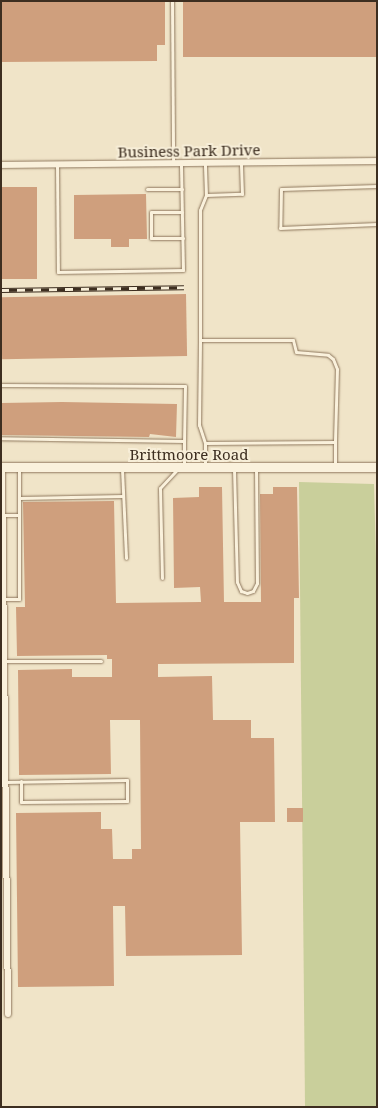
<!DOCTYPE html>
<html>
<head>
<meta charset="utf-8">
<style>
  body { margin:0 }
  #map { position:relative; width:378px; height:1108px; overflow:hidden; background:#f0e4c8; font-family:"Noto Serif",serif }
  div>[style] { position:absolute }
  [style*='--x'] { left:calc(var(--x)*1px); top:calc(var(--y)*1px); width:calc(var(--w)*1px); rotate:calc(var(--a)*1deg) }
  .green>* { inset:0; background:#c9cf9b }
  .building>* { inset:0; background:#cf9f7d; transform-origin:0 0 }
  .roads { filter:drop-shadow(0 0 1px #8d765c) drop-shadow(0 0 1px #8d765c) }
  .lane>* { height:3px; margin:-1.5px; padding:0 1.5px; transform-origin:1.5px; border-radius:1.5px; background:#faf1dc }
  .street>* { height:6px; margin:-3px; padding:0 3px; transform-origin:3px; border-radius:3px; background:#faf1dc }
  .secondary>* { height:9px; margin:-4.5px; padding:0 4.5px; transform-origin:4.5px; border-radius:4.5px; background:#faf1dc }
  .rail>* { height:4.5px; margin-top:-2.25px; transform-origin:0; background:repeating-linear-gradient(90deg,#f7eed8 0 8px,#3d2e20 0 16px); box-sizing:border-box; border-block:1px solid #3d2e20 }
  span { translate:-50% -50%; white-space:nowrap; text-align:center; line-height:1.15; -webkit-text-stroke:4px #f7eed8; paint-order:stroke }
  .street-label { font-size:15px; color:#3d2e20 }
  .frame { position:absolute; inset:0; border:2px solid #3d2e20; pointer-events:none }
</style>
</head>
<body>
<div id="map">
  <div class="green">
    <div style="clip-path:polygon(299px 482px,374px 484px,377px 596px,377px 1107px,305px 1107px)"></div>
  </div>
  <div class="building">
    <div style="clip-path:polygon(1px 1px,165px 1px,165px 45px,157px 45px,157px 61px,1px 62px)"></div>
    <div style="left:183px;top:1px;width:194px;height:56px"></div>
    <div style="left:1px;top:187px;width:36px;height:92px"></div>
    <div style="clip-path:polygon(146px 194px,147px 239px,129px 239px,129px 247px,111px 247px,111px 239px,74px 239px,74px 195px)"></div>
    <div style="left:186px;top:294px;width:62px;height:185px;rotate:89deg"></div>
    <div style="clip-path:polygon(62px 402px,177px 404px,176px 437px,150px 434px,149px 437px,1px 435px,1px 403px)"></div>
    <div style="clip-path:polygon(199px 487px,222px 487px,224px 602px,261px 602px,260px 494px,273px 494px,273px 487px,297px 487px,299px 598px,294px 598px,294px 663px,158px 664px,158px 677px,212px 676px,213px 720px,251px 720px,251px 738px,274px 738px,275px 822px,240px 822px,242px 955px,126px 956px,125px 906px,113px 906px,114px 986px,18px 987px,16px 813px,101px 812px,101px 829px,112px 829px,113px 859px,132px 859px,132px 849px,141px 849px,140px 720px,110px 720px,111px 774px,19px 775px,18px 670px,72px 669px,72px 677px,112px 677px,112px 659px,107px 659px,107px 655px,17px 656px,16px 607px,25px 607px,23px 502px,114px 501px,116px 603px,201px 602px,200px 587px,174px 588px,173px 498px,199px 497px)"></div>
    <div style="left:303px;top:808px;width:14px;height:16px;rotate:90deg"></div>
  </div>
  <div class="roads">
    <div class="lane">
      <div style="--x:172;--y:1;--w:162;--a:89.6"></div>
      <div style="--x:57;--y:165;--w:107;--a:89.5"></div>
      <div style="--x:58;--y:272;--w:125;--a:-0.9"></div>
      <div style="--x:183;--y:270;--w:107;--a:-91.1"></div>
      <div style="--x:377;--y:186;--w:96;--a:178.2"></div>
      <div style="--x:281;--y:189;--w:39;--a:91"></div>
      <div style="--x:280;--y:228;--w:97;--a:-2.4"></div>
      <div style="--x:147;--y:189;--w:35;--a:0"></div>
      <div style="--x:206;--y:195;--w:36;--a:-2"></div>
      <div style="--x:242;--y:194;--w:31;--a:-92"></div>
      <div style="--x:182;--y:212;--w:31;--a:180"></div>
      <div style="--x:151;--y:212;--w:26;--a:90"></div>
      <div style="--x:151;--y:238;--w:32;--a:0"></div>
      <div style="--x:200;--y:340;--w:130;--a:-90"></div>
      <div style="--x:200;--y:210;--w:16;--a:-68"></div>
      <div style="--x:206;--y:195;--w:32;--a:-92"></div>
      <div style="--x:1;--y:385;--w:184;--a:0.3"></div>
      <div style="--x:185;--y:386;--w:55;--a:91"></div>
      <div style="--x:184;--y:441;--w:183;--a:-179.1"></div>
      <div style="--x:184;--y:441;--w:25;--a:90"></div>
      <div style="--x:205;--y:443;--w:19;--a:-108"></div>
      <div style="--x:199;--y:425;--w:85;--a:-89.3"></div>
      <div style="--x:200;--y:340;--w:93;--a:0"></div>
      <div style="--x:293;--y:340;--w:12;--a:76"></div>
      <div style="--x:296;--y:352;--w:32;--a:5"></div>
      <div style="--x:328;--y:355;--w:6;--a:39"></div>
      <div style="--x:333;--y:359;--w:11;--a:68"></div>
      <div style="--x:337;--y:369;--w:73;--a:91.6"></div>
      <div style="--x:205;--y:466;--w:23;--a:-90"></div>
      <div style="--x:205;--y:443;--w:130;--a:-0.4"></div>
      <div style="--x:335;--y:442;--w:24;--a:90"></div>
      <div style="--x:122;--y:469;--w:89;--a:87.4"></div>
      <div style="--x:234;--y:469;--w:113;--a:88.5"></div>
      <div style="--x:237;--y:582;--w:10;--a:66"></div>
      <div style="--x:241;--y:591;--w:6;--a:18"></div>
      <div style="--x:247;--y:593;--w:6;--a:-18"></div>
      <div style="--x:253;--y:591;--w:9;--a:-63"></div>
      <div style="--x:257;--y:583;--w:114;--a:-90.5"></div>
      <div style="--x:20;--y:498;--w:103;--a:-1.1"></div>
      <div style="--x:3;--y:515;--w:16;--a:0"></div>
      <div style="--x:162;--y:578;--w:90;--a:-91.3"></div>
      <div style="--x:160;--y:488;--w:26;--a:-47"></div>
      <div style="--x:4;--y:599;--w:15;--a:0"></div>
      <div style="--x:19;--y:599;--w:132;--a:-90"></div>
      <div style="--x:5;--y:661;--w:96;--a:0"></div>
      <div style="--x:6;--y:782;--w:121;--a:-0.9"></div>
      <div style="--x:127;--y:780;--w:21;--a:90"></div>
      <div style="--x:127;--y:801;--w:106;--a:179.5"></div>
      <div style="--x:21;--y:802;--w:21;--a:-90"></div>
    </div>
    <div class="street">
      <div style="--x:1;--y:165;--w:376;--a:-0.6"></div>
      <div style="--x:2;--y:467;--w:547;--a:89.37"></div>
    </div>
    <div class="secondary">
      <div style="--x:1;--y:467;--w:376;--a:0"></div>
    </div>
  </div>
  <div class="rail">
    <div style="--x:1;--y:290;--w:183;--a:-0.9"></div>
  </div>
  <div class="street-label">
    <span style="left:189px;top:151px;rotate:-1deg">Business Park Drive</span>
    <span style="left:189px;top:455px">Brittmoore Road</span>
  </div>
  <div class="frame"></div>
</div>
</body>
</html>
